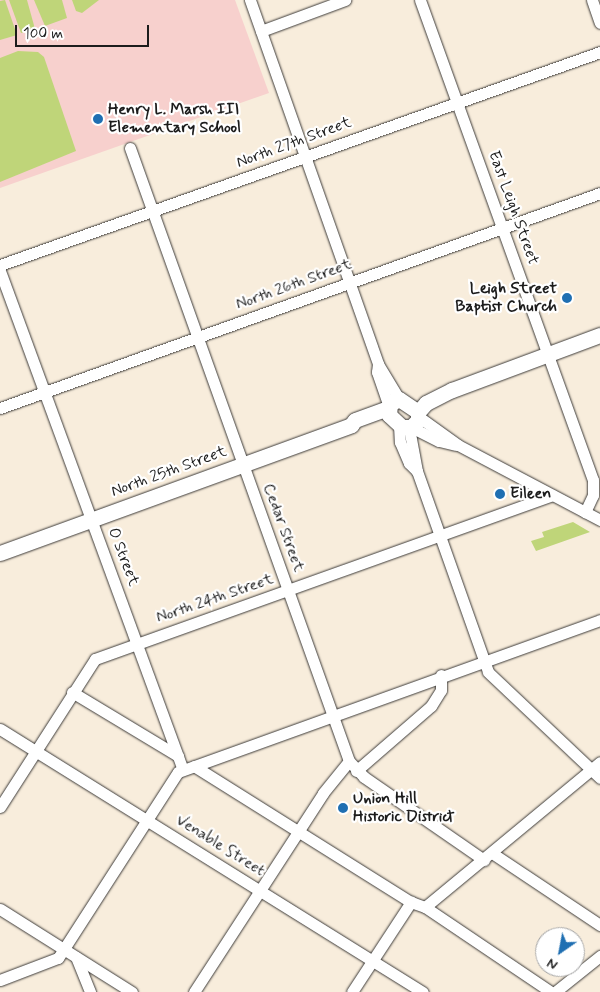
<!DOCTYPE html>
<html>
<head>
<meta charset="utf-8">
<style>
  body { margin:0 }
  #map { position:relative; width:600px; height:992px; overflow:hidden; background:#f8eddc; font-family:Mynerve,sans-serif }
  div>[style] { position:absolute }
  [style*='--x'] { left:calc(var(--x)*1px); top:calc(var(--y)*1px); width:calc(var(--w)*1px); rotate:calc(var(--a)*1deg) }
  .built>* { inset:0; background:#f7d0cd }
  .green>* { inset:0; background:#bfd579 }
  .roads { filter:drop-shadow(0 0 1px #3d3b39) drop-shadow(0 0 1px #3d3b39) }
  .minor>* { height:11px; margin:-5.5px; padding:0 5.5px; transform-origin:5.5px; border-radius:5.5px; background:#fff }
  .major>* { height:15px; margin:-7.5px; padding:0 7.5px; transform-origin:7.5px; border-radius:7.5px; background:#fff }
  .dots>* { width:14px; height:14px; translate:-50% -50%; box-sizing:border-box; border:2px solid #fff; border-radius:50% }
  span { translate:-50% -50%; white-space:nowrap; text-align:center; line-height:1.15; -webkit-text-stroke:4.5px #fff; paint-order:stroke }
  .poi-label { font-size:16px; color:#1c1c1c; font-weight:700 }
  .left { translate:0 -50%; text-align:left }
  .right { translate:-100% -50%; text-align:right }
  .street-label { font-size:16px; color:#1c1c1c }
  .north { position:absolute; left:535px; top:927px; width:50px; height:50px; box-sizing:border-box; background:#fff; border:1px solid #a4a4a4; border-radius:50%; rotate:213deg; font-size:14px; font-weight:700; line-height:20px; text-align:center; color:#1c1c1c }
  .north::after { content:''; display:block; margin:auto; width:18px; height:22px; background:#1f6fb2; clip-path:polygon(50% 0,100% 100%,50% 72%,0 100%) }
  .scale { position:absolute; left:15px; top:25px; width:134px; height:22px; box-sizing:border-box; border:2px solid #1c1c1c; border-top:0; padding-left:6px; font-size:15px; line-height:18px; white-space:nowrap; color:#1c1c1c; -webkit-text-stroke:4px #fff; paint-order:stroke }
</style>
</head>
<body>
<div id="map">
  <div class="built">
    <div style="clip-path:polygon(0 0,235px 0,269px 93px,0 188px)"></div>
  </div>
  <div class="green">
    <div style="clip-path:polygon(5px 0,17px 35px,0 40px,0 1px)"></div>
    <div style="clip-path:polygon(9px 0,27px 0,35px 29px,21px 33px)"></div>
    <div style="clip-path:polygon(34px 0,62px 0,67px 18px,45px 26px)"></div>
    <div style="clip-path:polygon(72px 0,99px 0,82px 13px,76px 11px)"></div>
    <div style="clip-path:polygon(18px 51px,38px 52px,44px 57px,76px 151px,0 182px,0 58px)"></div>
    <div style="clip-path:polygon(573px 522px,590px 532px,536px 551px,531px 541px,544px 537px,542px 532px)"></div>
  </div>
  <div class="roads">
    <div class="minor">
      <div style="--x:250;--y:0;--w:386;--a:70.6"></div>
      <div style="--x:378;--y:364;--w:41;--a:59"></div>
      <div style="--x:420;--y:0;--w:510;--a:70.18"></div>
      <div style="--x:593;--y:480;--w:15;--a:90"></div>
      <div style="--x:593;--y:495;--w:19;--a:115"></div>
      <div style="--x:592;--y:0;--w:24;--a:71"></div>
      <div style="--x:261;--y:31;--w:90;--a:-20.3"></div>
      <div style="--x:130;--y:148;--w:651;--a:70.34"></div>
      <div style="--x:349;--y:761;--w:22;--a:47"></div>
      <div style="--x:364;--y:777;--w:146;--a:34.7"></div>
      <div style="--x:0;--y:265;--w:637;--a:-19.54"></div>
      <div style="--x:0;--y:271;--w:531;--a:69.86"></div>
      <div style="--x:378;--y:364;--w:8;--a:97"></div>
      <div style="--x:377;--y:372;--w:36;--a:71"></div>
      <div style="--x:0;--y:408;--w:637;--a:-19.71"></div>
      <div style="--x:419;--y:417;--w:48;--a:35.7"></div>
      <div style="--x:458;--y:445;--w:161;--a:27.8"></div>
      <div style="--x:399;--y:425;--w:17;--a:87"></div>
      <div style="--x:400;--y:442;--w:23;--a:67"></div>
      <div style="--x:409;--y:463;--w:11;--a:45"></div>
      <div style="--x:411;--y:427;--w:31;--a:27"></div>
      <div style="--x:439;--y:441;--w:17;--a:13"></div>
      <div style="--x:409;--y:428;--w:44;--a:79.5"></div>
      <div style="--x:417;--y:471;--w:213;--a:70.5"></div>
      <div style="--x:488;--y:672;--w:154;--a:43.4"></div>
      <div style="--x:72;--y:692;--w:124;--a:31.1"></div>
      <div style="--x:0;--y:729;--w:498;--a:31.9"></div>
      <div style="--x:194;--y:766;--w:256;--a:32.1"></div>
      <div style="--x:411;--y:902;--w:15;--a:20"></div>
      <div style="--x:425;--y:907;--w:152;--a:34"></div>
      <div style="--x:356;--y:771;--w:99;--a:-40.9"></div>
      <div style="--x:431;--y:706;--w:19;--a:-58"></div>
      <div style="--x:441;--y:690;--w:15;--a:-90"></div>
      <div style="--x:0;--y:807;--w:176;--a:-57.3"></div>
      <div style="--x:95;--y:659;--w:486;--a:-19.7"></div>
      <div style="--x:492;--y:853;--w:130;--a:33.7"></div>
      <div style="--x:425;--y:907;--w:227;--a:-39.6"></div>
      <div style="--x:0;--y:909;--w:156;--a:32.2"></div>
      <div style="--x:76;--y:957;--w:38;--a:68"></div>
      <div style="--x:0;--y:980;--w:62;--a:-20.8"></div>
      <div style="--x:58;--y:958;--w:221;--a:-57.2"></div>
      <div style="--x:178;--y:772;--w:449;--a:-19.8"></div>
      <div style="--x:194;--y:992;--w:237;--a:-57"></div>
      <div style="--x:323;--y:793;--w:41;--a:-50.9"></div>
      <div style="--x:352;--y:992;--w:108;--a:-56.8"></div>
      <div style="--x:555;--y:992;--w:58;--a:-38.7"></div>
    </div>
    <div class="major">
      <div style="--x:399;--y:399;--w:23;--a:34"></div>
      <div style="--x:418;--y:412;--w:8;--a:90"></div>
      <div style="--x:418;--y:420;--w:10;--a:135"></div>
      <div style="--x:411;--y:427;--w:9;--a:180"></div>
      <div style="--x:402;--y:427;--w:18;--a:-137"></div>
      <div style="--x:389;--y:415;--w:11;--a:-85"></div>
      <div style="--x:390;--y:404;--w:10;--a:-29"></div>
      <div style="--x:418;--y:412;--w:12;--a:-48"></div>
      <div style="--x:426;--y:403;--w:29;--a:-27"></div>
      <div style="--x:452;--y:390;--w:158;--a:-20.4"></div>
      <div style="--x:0;--y:553;--w:374;--a:-20"></div>
      <div style="--x:351;--y:425;--w:6;--a:-51"></div>
      <div style="--x:355;--y:420;--w:35;--a:-20"></div>
    </div>
  </div>
  <div class="dots">
    <div style="left:98px;top:119px;background:#1f6fb2"></div>
    <div style="left:567px;top:298px;background:#1f6fb2"></div>
    <div style="left:500px;top:494px;background:#1f6fb2"></div>
    <div style="left:343px;top:808px;background:#1f6fb2"></div>
  </div>
  <div class="poi-label">
    <span class="left" style="left:108px;top:119px">Henry L. Marsh III<br>Elementary School</span>
    <span class="right" style="left:557px;top:298px">Leigh Street<br>Baptist Church</span>
    <span class="left" style="left:510px;top:494px">Eileen</span>
    <span class="left" style="left:353px;top:808px">Union Hill<br>Historic District</span>
  </div>
  <div class="street-label">
    <span style="left:294px;top:143px;rotate:-20deg">North 27th Street</span>
    <span style="left:513px;top:208px;rotate:70deg">East Leigh Street</span>
    <span style="left:294px;top:285px;rotate:-20deg">North 26th Street</span>
    <span style="left:169px;top:472px;rotate:-20deg">North 25th Street</span>
    <span style="left:283px;top:528px;rotate:70deg">Cedar Street</span>
    <span style="left:123px;top:557px;rotate:69deg">O Street</span>
    <span style="left:215px;top:599px;rotate:-19deg">North 24th Street</span>
    <span style="left:220px;top:846px;rotate:32deg">Venable Street</span>
  </div>
  <div class="north">N</div>
  <div class="scale">100 m</div>
</div>
</body>
</html>
